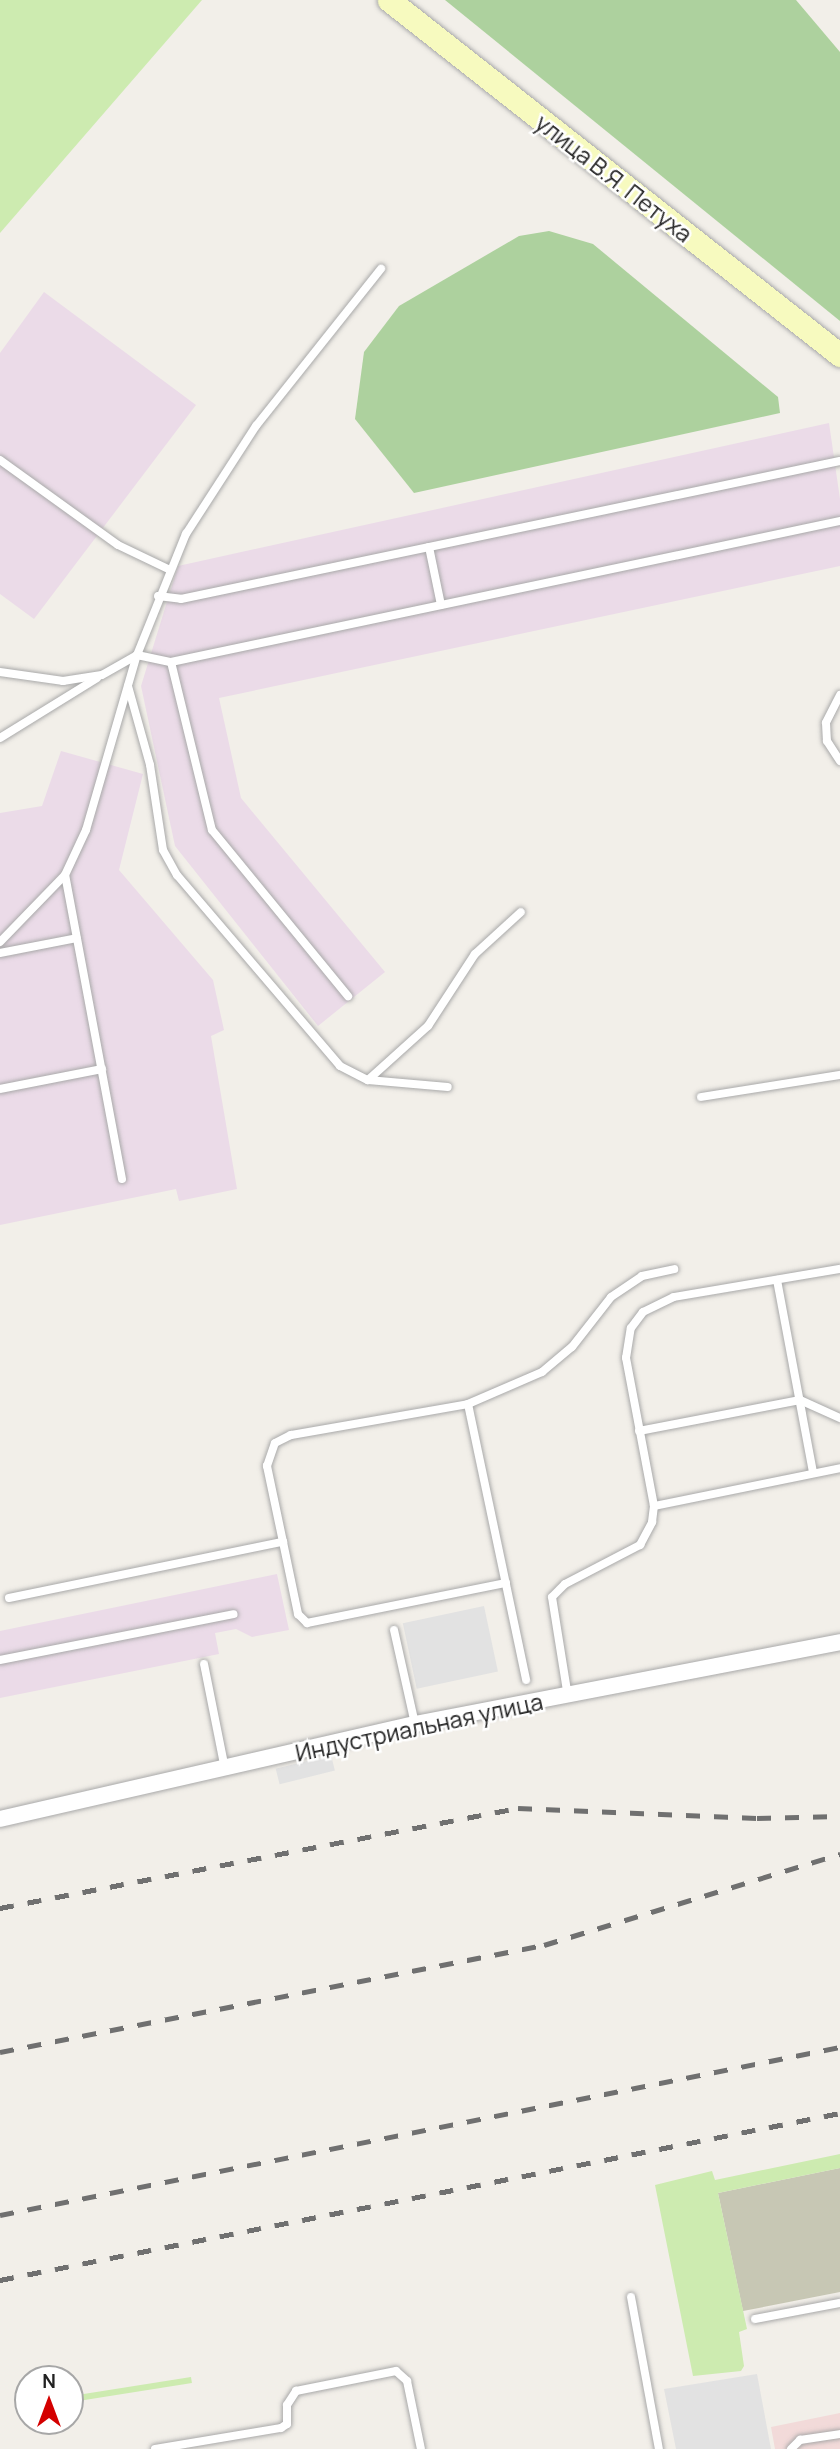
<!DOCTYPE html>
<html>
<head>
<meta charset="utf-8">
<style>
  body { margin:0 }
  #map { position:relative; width:840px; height:2449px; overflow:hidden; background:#f2efe9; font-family:Manrope,sans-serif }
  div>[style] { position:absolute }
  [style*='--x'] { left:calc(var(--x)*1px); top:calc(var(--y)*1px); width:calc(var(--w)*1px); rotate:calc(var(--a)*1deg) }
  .commercial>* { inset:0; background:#f2dad9 }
  .industrial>* { inset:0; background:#ebdbe8 }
  .construction>* { inset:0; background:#c7c7b4 }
  .grass>* { inset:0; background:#cdebb0; transform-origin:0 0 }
  .forest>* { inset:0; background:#add19e }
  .parking>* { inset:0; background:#e2e2e2; transform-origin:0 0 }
  .roads { filter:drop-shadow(0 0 2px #a9a9a9) drop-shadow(0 0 2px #a9a9a9) }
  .lane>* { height:8px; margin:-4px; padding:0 4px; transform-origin:4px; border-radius:4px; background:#fff }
  .street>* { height:16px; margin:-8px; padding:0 8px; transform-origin:8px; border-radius:8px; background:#fff }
  .secondary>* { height:23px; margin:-11.5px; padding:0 11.5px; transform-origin:11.5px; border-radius:11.5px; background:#f7fabf }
  .rail>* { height:5px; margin-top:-2.5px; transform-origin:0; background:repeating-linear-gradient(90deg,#707070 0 14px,transparent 0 28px) }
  span { translate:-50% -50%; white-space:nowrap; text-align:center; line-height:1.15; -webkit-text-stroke:5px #fff; paint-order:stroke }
  .street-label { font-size:23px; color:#222 }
  .north { position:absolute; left:14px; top:2365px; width:70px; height:70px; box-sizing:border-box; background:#fff; border:2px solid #a7a7a7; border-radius:50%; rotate:0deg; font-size:19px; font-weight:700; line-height:28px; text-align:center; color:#222 }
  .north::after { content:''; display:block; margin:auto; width:24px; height:32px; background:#d40000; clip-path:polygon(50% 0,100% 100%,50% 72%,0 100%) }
</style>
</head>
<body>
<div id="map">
  <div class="commercial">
    <div style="clip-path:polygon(840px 2413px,840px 2449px,775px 2449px,771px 2427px)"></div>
  </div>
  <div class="industrial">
    <div style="clip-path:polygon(44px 292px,196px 405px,34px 619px,0 594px,0 353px)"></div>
    <div style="clip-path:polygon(829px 423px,840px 499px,840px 566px,219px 698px,241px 798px,385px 972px,318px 1026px,175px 846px,141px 686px,178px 566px)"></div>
    <div style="clip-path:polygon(61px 751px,143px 774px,119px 870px,213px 980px,224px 1030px,211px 1036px,237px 1189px,179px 1201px,176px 1189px,0 1225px,0 813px,42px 806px)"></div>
    <div style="clip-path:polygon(277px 1574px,289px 1630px,252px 1637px,236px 1629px,215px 1633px,219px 1654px,0 1698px,0 1631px)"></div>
  </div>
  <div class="construction">
    <div style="clip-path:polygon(840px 2168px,840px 2292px,743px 2311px,718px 2193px)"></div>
  </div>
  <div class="grass">
    <div style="clip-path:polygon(0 0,202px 0,0 233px)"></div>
    <div style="clip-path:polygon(840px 2154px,840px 2168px,718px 2193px,747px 2329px,739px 2332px,744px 2366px,741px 2371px,693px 2376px,655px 2185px,712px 2171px,715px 2180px)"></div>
    <div style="left:191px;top:2377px;width:6px;height:123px;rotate:81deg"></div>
  </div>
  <div class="forest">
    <div style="clip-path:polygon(445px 0,796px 0,840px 52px,840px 321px)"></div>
    <div style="clip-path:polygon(549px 231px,593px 244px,778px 397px,780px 413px,414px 493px,355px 419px,364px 352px,399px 306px,519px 236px)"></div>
  </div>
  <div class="parking">
    <div style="left:484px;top:1606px;width:67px;height:83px;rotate:78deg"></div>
    <div style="left:331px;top:1755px;width:16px;height:57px;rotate:76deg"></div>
    <div style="clip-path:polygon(757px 2374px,771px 2449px,676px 2449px,664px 2389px)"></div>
  </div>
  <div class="roads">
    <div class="lane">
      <div style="--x:0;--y:460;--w:145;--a:35.8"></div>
      <div style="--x:118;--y:545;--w:55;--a:25.6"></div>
      <div style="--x:429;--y:547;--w:59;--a:78.3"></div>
      <div style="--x:158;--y:596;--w:23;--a:7"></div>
      <div style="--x:181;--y:599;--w:673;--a:-11.83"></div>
      <div style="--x:171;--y:662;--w:684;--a:-11.9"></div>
      <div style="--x:0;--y:672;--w:64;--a:8.1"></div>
      <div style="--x:63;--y:681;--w:39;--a:-9"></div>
      <div style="--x:102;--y:675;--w:40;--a:-29.7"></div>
      <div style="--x:137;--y:655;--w:35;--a:12"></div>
      <div style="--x:171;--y:662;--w:173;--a:76.3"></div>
      <div style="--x:212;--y:830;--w:215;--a:50.7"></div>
      <div style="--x:128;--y:686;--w:82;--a:74.4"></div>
      <div style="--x:150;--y:765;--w:86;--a:81.3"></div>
      <div style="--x:163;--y:850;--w:29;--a:61"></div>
      <div style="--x:177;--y:875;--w:251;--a:49.5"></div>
      <div style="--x:340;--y:1066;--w:31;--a:27"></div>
      <div style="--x:368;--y:1080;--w:80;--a:5"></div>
      <div style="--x:840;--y:695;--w:31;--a:117"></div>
      <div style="--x:826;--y:723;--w:18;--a:87"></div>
      <div style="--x:827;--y:741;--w:24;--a:57"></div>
      <div style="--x:0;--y:738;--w:114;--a:-31.7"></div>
      <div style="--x:0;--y:942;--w:93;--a:-45.9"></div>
      <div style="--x:0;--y:953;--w:78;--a:-11"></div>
      <div style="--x:368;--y:1080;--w:81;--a:-42"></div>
      <div style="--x:428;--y:1026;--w:86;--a:-56.9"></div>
      <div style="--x:475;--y:954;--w:62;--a:-42.4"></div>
      <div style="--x:0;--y:1089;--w:104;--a:-11.1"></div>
      <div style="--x:701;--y:1097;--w:141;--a:-9"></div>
      <div style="--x:122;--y:1179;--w:309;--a:-100.6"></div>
      <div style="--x:65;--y:875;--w:50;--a:-65"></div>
      <div style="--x:86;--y:830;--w:182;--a:-73.8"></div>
      <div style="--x:137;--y:655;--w:131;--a:-68"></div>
      <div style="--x:186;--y:534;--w:129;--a:-57.1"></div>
      <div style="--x:256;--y:426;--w:201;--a:-51.5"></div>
      <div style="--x:777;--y:1280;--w:196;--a:79.4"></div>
      <div style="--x:468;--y:1404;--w:81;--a:-23.4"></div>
      <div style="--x:542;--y:1372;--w:39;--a:-40"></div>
      <div style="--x:572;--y:1347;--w:63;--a:-52"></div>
      <div style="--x:611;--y:1297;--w:37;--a:-34"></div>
      <div style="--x:642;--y:1276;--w:33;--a:-12"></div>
      <div style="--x:639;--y:1431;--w:164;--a:-10.9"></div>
      <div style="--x:800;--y:1400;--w:44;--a:24.2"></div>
      <div style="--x:654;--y:1506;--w:151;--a:-100.7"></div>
      <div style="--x:626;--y:1358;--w:30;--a:-81"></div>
      <div style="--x:631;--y:1328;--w:20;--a:-53"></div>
      <div style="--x:643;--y:1312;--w:34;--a:-26"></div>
      <div style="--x:674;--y:1297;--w:168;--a:-9.6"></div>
      <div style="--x:283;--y:1542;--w:74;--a:78.2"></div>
      <div style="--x:298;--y:1614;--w:13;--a:45"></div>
      <div style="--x:307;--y:1623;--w:203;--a:-11.4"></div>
      <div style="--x:9;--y:1598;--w:280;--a:-11.6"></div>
      <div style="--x:283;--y:1542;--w:78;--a:-101.9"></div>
      <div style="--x:267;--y:1466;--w:24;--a:-71"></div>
      <div style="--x:275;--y:1443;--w:18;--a:-27"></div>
      <div style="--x:291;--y:1435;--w:180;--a:-9.9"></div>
      <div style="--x:468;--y:1404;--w:282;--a:78.1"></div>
      <div style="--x:394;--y:1630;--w:96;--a:77.4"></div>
      <div style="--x:0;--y:1660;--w:238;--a:-11.1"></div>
      <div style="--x:204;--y:1664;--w:107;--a:78.7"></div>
      <div style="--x:568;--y:1697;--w:101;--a:-99.1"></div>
      <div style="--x:552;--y:1597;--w:18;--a:-45"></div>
      <div style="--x:565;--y:1584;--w:85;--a:-27.5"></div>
      <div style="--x:640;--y:1545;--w:26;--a:-62"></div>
      <div style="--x:652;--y:1522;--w:16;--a:-83"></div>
      <div style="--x:654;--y:1506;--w:190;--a:-11.5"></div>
      <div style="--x:631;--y:2297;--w:155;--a:79.6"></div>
      <div style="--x:755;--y:2319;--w:86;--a:-10.7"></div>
      <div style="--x:155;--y:2449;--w:128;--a:-9.5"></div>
      <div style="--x:281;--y:2428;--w:7;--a:-34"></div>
      <div style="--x:287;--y:2424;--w:19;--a:-90"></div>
      <div style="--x:287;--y:2405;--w:17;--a:-57"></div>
      <div style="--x:296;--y:2391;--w:102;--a:-11.3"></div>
      <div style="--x:396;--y:2371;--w:15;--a:42"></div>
      <div style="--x:407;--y:2381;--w:69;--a:78.4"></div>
      <div style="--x:791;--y:2449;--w:13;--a:-45"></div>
      <div style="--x:800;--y:2440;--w:40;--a:-8.5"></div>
    </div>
    <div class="street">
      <div style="--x:0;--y:1819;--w:426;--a:-12.9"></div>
      <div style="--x:415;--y:1724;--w:433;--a:-10.9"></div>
    </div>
    <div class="secondary">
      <div style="--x:389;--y:0;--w:574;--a:38.21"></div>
    </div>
  </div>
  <div class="rail">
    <div style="--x:0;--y:1908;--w:528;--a:-10.93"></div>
    <div style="--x:518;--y:1808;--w:239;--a:2.4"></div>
    <div style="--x:757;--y:1818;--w:83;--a:-1.4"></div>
    <div style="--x:0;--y:2052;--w:554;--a:-11.13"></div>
    <div style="--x:544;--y:1945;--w:310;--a:-17.1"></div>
    <div style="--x:0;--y:2215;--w:857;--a:-11.31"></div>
    <div style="--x:0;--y:2280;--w:856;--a:-11.24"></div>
  </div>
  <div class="street-label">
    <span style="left:614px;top:178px;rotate:38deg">улица В.Я. Петуха</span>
    <span style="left:419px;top:1727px;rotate:-12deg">Индустриальная улица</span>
  </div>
  <div class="north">N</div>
</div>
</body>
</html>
